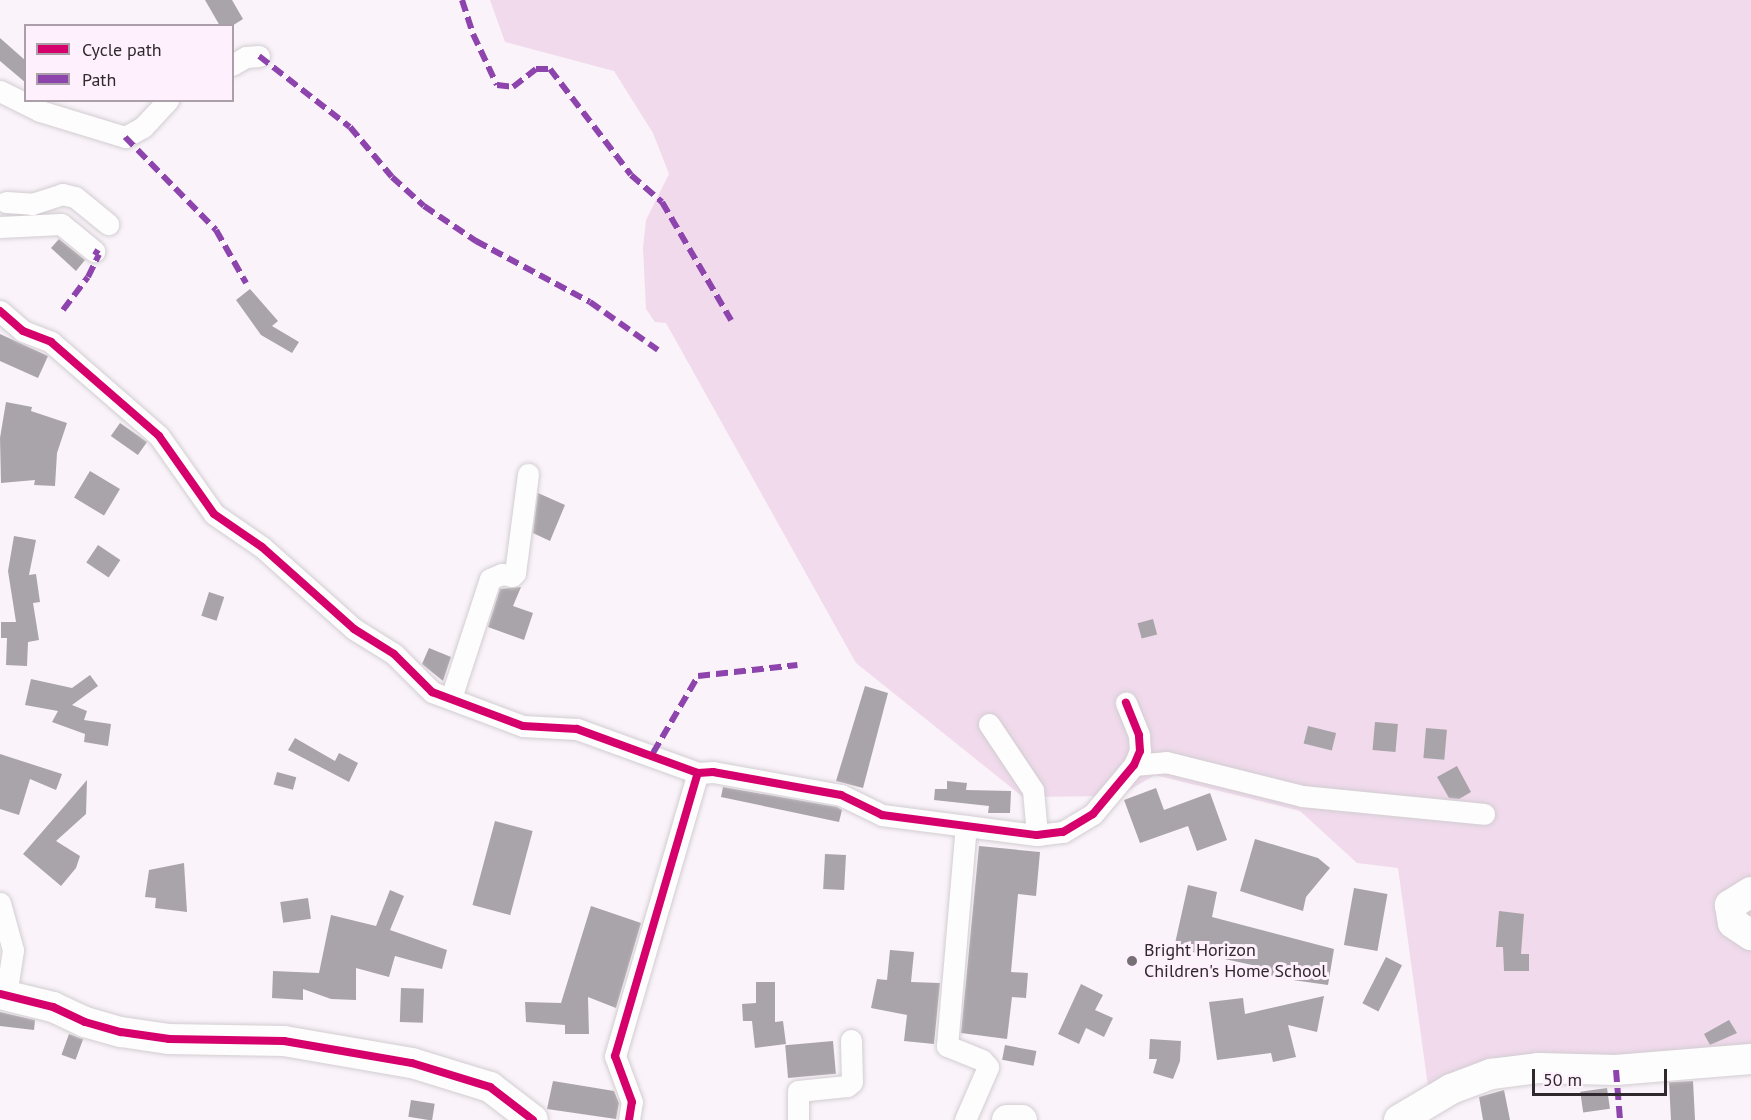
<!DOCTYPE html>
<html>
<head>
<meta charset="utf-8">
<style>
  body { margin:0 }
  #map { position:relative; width:1751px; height:1120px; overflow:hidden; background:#faf4fa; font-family:"PT Sans",sans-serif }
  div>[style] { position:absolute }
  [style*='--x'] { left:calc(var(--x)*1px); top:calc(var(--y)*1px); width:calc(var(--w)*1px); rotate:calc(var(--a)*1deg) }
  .green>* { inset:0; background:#f0daec }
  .building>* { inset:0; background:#a9a4a9; transform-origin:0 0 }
  .roads { filter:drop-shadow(0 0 2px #d2cdd1) drop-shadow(0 0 2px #d2cdd1) }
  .street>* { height:21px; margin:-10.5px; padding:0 10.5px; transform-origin:10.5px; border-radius:10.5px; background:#fefdfe }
  .secondary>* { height:30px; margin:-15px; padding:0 15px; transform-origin:15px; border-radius:15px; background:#fefdfe }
  .quiet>* { height:6px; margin-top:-3px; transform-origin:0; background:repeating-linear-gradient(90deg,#8e44ad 0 12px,transparent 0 18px) }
  .cycleway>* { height:8px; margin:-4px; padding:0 4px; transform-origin:4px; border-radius:4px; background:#d6006c }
  .dots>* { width:16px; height:16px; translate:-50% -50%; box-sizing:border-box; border:3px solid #fef0fc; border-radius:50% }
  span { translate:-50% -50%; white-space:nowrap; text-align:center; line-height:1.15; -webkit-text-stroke:6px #fef0fc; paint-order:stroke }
  .poi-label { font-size:18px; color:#2f292e }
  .left { translate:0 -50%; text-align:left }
  .legend { position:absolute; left:24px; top:24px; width:210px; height:78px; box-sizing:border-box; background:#fef0fc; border:2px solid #aba0aa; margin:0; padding:8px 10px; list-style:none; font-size:18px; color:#2f292e }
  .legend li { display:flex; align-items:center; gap:12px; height:30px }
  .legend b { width:30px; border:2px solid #aba0aa }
  .scale { position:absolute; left:1532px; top:1069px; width:135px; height:27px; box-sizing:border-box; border:3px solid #2f292e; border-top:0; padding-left:8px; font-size:18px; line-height:21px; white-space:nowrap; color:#2f292e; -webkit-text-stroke:4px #fef0fc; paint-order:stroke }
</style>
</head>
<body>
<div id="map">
  <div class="green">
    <div style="clip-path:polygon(490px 0,1751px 0,1751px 1053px,1491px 1074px,1430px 1101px,1398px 868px,1357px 863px,1300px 811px,1155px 775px,1119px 796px,1023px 797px,856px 663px,666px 323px,655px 322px,646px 309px,643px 248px,646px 220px,669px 174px,653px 133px,614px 71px,505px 42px)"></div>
  </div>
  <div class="building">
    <div style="clip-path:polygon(205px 0,232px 0,243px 19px,232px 26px,220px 26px)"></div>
    <div style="clip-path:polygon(0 38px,26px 61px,26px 83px,0 61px)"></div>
    <div style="clip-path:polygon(59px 239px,85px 260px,76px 271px,51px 248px)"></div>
    <div style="clip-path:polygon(250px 289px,278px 321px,272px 326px,299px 342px,292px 353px,261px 335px,236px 300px)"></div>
    <div style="clip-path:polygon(0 334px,48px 356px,38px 378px,0 361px)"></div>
    <div style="clip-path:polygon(6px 402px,32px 407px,31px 411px,67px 423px,57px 453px,55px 486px,34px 485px,35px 480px,1px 483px,0 438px)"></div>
    <div style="left:120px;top:423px;width:33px;height:16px;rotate:35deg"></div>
    <div style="left:90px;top:471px;width:35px;height:31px;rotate:31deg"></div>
    <div style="clip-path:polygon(538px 493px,565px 505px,550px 541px,533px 533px)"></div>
    <div style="clip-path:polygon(14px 536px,36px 540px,29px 575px,36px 574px,40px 602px,33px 603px,39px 640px,28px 642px,27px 666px,6px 665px,7px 638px,1px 638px,1px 622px,16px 622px,8px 571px)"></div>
    <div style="left:98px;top:545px;width:27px;height:21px;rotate:34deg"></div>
    <div style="clip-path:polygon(521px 587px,513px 606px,533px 613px,524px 640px,488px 627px,500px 589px)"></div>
    <div style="left:209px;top:592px;width:16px;height:25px;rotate:18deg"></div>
    <div style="left:1153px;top:619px;width:16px;height:16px;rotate:75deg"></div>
    <div style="clip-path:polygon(429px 648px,451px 657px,443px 681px,422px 664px)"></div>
    <div style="clip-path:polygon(90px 675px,98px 686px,72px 705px,87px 711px,84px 720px,111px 724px,108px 746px,84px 742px,85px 734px,52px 722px,58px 711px,25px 705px,31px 679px,72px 688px)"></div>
    <div style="clip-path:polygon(865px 686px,888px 693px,863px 788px,836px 781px)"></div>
    <div style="left:1375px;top:722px;width:23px;height:28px;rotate:5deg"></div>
    <div style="left:1308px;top:726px;width:29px;height:18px;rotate:14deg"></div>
    <div style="left:1426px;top:728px;width:21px;height:30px;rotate:5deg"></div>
    <div style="clip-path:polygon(295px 738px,335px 761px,339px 753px,358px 763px,349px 782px,288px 750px)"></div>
    <div style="clip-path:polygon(0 754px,62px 774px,56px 790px,30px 779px,19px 815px,0 809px)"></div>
    <div style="clip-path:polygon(1457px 766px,1471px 792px,1459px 799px,1449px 798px,1437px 777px)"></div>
    <div style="left:277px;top:772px;width:20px;height:13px;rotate:15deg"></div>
    <div style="clip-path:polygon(87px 780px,86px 814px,56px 841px,80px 856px,76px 868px,61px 886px,23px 854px)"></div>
    <div style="clip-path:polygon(947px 781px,967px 783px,966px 790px,1011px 791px,1010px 813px,988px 813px,989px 806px,934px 800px,935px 789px,947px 789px)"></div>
    <div style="clip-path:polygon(723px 787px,837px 807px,842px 810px,839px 822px,721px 797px)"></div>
    <div style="clip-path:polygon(1156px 788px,1164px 810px,1210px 793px,1227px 840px,1197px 851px,1188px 826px,1140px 843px,1124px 800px)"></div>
    <div style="left:495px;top:821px;width:39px;height:87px;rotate:15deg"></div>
    <div style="clip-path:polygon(1255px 839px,1318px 858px,1330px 868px,1306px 897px,1303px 911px,1240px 891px)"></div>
    <div style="clip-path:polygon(979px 846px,1040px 852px,1036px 896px,1018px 894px,1011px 972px,1028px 973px,1026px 998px,1012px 997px,1007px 1039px,961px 1033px)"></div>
    <div style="left:825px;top:854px;width:21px;height:35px;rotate:3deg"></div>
    <div style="clip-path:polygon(184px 863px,187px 912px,155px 908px,156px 898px,145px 897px,149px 870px)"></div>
    <div style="clip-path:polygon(1188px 885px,1217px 892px,1212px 917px,1334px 949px,1328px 985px,1265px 976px,1266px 968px,1174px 948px)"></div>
    <div style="left:1354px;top:888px;width:34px;height:58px;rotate:10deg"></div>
    <div style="clip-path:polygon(390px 890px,404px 896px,390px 930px,447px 950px,442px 969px,395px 956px,389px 977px,356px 968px,356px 1000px,331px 999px,303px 989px,303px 1000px,272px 998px,273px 971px,319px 973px,331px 915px,376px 926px)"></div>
    <div style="left:308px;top:898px;width:21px;height:28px;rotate:82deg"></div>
    <div style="clip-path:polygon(591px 906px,641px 923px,616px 1008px,588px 997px,589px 1034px,565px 1034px,565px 1025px,526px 1022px,525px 1002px,561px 1003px)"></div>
    <div style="clip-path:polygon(1499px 911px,1524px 914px,1521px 954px,1529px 954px,1529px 971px,1504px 971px,1503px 947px,1496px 947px)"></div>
    <div style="clip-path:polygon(890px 950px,914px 952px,911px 982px,940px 983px,934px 1044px,904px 1041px,907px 1015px,871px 1008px,877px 979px,887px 980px)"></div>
    <div style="left:1386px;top:957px;width:18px;height:52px;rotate:27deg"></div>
    <div style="clip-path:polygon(756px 982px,775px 982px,775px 1022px,783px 1021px,786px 1044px,755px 1048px,752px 1021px,743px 1021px,742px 1004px,756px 1003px)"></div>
    <div style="clip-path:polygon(1081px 984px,1103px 995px,1095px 1010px,1113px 1018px,1104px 1037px,1086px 1028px,1079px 1044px,1058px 1034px)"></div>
    <div style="left:401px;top:988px;width:23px;height:34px;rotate:2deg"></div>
    <div style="clip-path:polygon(1324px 996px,1317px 1032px,1288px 1025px,1296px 1057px,1273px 1062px,1271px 1053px,1217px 1060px,1209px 1002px,1243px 998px,1245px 1014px)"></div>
    <div style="clip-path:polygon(0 1012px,35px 1020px,34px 1030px,0 1026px)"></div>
    <div style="clip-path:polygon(1729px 1020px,1737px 1033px,1710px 1045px,1704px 1034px)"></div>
    <div style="left:69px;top:1034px;width:15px;height:22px;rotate:20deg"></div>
    <div style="clip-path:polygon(1150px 1039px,1181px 1041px,1180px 1061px,1173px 1079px,1153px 1073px,1157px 1059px,1149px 1059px)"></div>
    <div style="left:833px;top:1041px;width:33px;height:48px;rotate:85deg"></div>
    <div style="left:1005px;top:1045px;width:32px;height:15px;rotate:11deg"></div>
    <div style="clip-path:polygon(553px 1081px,614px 1091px,619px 1103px,616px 1119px,547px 1109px)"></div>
    <div style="left:1693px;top:1081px;width:39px;height:24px;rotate:87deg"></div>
    <div style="left:1607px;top:1088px;width:21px;height:27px;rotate:82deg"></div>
    <div style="clip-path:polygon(1504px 1090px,1510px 1120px,1483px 1120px,1479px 1097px)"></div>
    <div style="left:411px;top:1100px;width:24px;height:17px;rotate:9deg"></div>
  </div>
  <div class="roads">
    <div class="street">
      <div style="--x:232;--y:65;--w:16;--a:-30"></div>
      <div style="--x:246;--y:57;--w:13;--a:-4"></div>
      <div style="--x:0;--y:91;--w:45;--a:26.6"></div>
      <div style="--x:40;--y:111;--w:89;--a:17"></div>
      <div style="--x:125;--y:137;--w:21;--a:-29"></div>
      <div style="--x:143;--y:127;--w:37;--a:-47"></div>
      <div style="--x:6;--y:202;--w:26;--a:4"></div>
      <div style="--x:32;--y:204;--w:32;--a:-18"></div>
      <div style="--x:62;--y:194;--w:13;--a:13"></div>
      <div style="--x:75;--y:197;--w:43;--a:39.3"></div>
      <div style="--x:0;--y:227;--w:61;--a:-2.8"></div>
      <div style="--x:61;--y:224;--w:43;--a:39.3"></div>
      <div style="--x:0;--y:311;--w:30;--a:41"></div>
      <div style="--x:23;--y:331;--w:30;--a:21"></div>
      <div style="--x:51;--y:342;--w:143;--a:41"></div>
      <div style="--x:159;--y:436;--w:95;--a:54.8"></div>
      <div style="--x:214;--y:514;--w:58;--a:34.5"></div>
      <div style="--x:262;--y:547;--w:123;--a:41.7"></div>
      <div style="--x:354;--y:629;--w:47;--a:32"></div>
      <div style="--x:394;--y:654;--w:54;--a:45"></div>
      <div style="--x:432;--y:692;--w:97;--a:20.5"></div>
      <div style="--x:523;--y:726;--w:54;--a:3.2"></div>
      <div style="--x:577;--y:729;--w:129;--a:20"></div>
      <div style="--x:451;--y:698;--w:125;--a:-71.9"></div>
      <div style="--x:490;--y:579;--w:13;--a:-23"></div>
      <div style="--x:502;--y:574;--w:10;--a:11"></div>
      <div style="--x:512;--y:576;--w:4;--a:-45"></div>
      <div style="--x:515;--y:573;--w:100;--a:-82.5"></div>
      <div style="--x:989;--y:724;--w:79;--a:56.3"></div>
      <div style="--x:1033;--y:790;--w:45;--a:84.9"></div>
      <div style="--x:1134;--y:765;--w:32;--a:-5"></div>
      <div style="--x:1166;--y:762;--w:140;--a:14"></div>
      <div style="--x:1302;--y:796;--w:183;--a:5.6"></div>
      <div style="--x:0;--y:903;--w:49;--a:74.5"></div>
      <div style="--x:13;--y:950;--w:46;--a:98.8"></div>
      <div style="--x:629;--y:1120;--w:18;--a:-81"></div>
      <div style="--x:632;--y:1102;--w:49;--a:-110.3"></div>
      <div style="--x:615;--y:1056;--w:295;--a:-73.7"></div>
      <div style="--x:698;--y:773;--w:15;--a:-4"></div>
      <div style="--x:713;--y:772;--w:130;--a:10.2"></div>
      <div style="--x:841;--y:795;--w:46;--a:26"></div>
      <div style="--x:882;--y:815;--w:156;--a:7.4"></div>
      <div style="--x:1037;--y:835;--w:26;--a:-7"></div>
      <div style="--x:1063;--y:832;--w:35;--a:-31"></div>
      <div style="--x:1093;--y:814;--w:64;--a:-50.1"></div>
      <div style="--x:1134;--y:765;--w:15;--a:-67"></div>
      <div style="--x:1140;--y:751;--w:16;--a:-94"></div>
      <div style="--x:1139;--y:735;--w:35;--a:-112"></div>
      <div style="--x:798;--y:1120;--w:29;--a:-90"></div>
      <div style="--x:798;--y:1091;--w:49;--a:-5.8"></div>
      <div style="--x:847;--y:1086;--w:6;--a:-39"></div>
      <div style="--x:852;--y:1082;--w:42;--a:-91.4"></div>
      <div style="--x:965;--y:1120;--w:58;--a:-66.5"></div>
      <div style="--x:988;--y:1067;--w:9;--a:-131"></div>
      <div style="--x:982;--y:1060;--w:38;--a:-158"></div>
      <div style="--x:947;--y:1046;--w:221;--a:-85.1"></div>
    </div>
    <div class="secondary">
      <div style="--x:1751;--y:892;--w:25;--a:148"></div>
      <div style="--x:1730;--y:905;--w:18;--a:81"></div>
      <div style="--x:1733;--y:923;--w:22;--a:34"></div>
      <div style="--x:0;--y:994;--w:55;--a:13.8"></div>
      <div style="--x:53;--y:1007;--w:35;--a:25"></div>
      <div style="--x:85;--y:1022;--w:37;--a:16"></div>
      <div style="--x:121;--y:1032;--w:49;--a:8.3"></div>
      <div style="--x:169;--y:1039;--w:115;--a:1"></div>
      <div style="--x:284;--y:1041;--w:130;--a:9.8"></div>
      <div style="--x:412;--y:1063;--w:82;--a:17.1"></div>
      <div style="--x:490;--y:1087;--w:54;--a:37.5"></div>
      <div style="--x:1007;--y:1120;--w:15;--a:0"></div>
      <div style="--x:1399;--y:1120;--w:61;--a:-30.8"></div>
      <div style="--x:1451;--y:1089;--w:43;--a:-20.6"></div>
      <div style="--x:1491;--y:1074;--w:47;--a:-7.3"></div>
      <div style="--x:1538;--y:1068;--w:78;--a:1.5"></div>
      <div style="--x:1616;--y:1070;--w:135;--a:-4.7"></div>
    </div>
  </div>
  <div class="quiet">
    <div style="--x:462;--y:0;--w:36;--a:72"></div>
    <div style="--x:473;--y:34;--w:56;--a:64.8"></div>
    <div style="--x:497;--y:85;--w:16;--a:7"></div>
    <div style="--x:513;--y:87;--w:29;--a:-38"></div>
    <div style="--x:536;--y:69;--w:14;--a:0"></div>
    <div style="--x:550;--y:69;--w:133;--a:52.6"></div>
    <div style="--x:631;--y:175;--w:41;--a:41.1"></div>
    <div style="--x:662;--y:202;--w:137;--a:59.7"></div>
    <div style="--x:259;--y:56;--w:115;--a:38"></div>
    <div style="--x:350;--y:127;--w:65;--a:50"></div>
    <div style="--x:392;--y:177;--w:43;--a:42.2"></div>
    <div style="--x:424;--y:206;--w:63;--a:33.9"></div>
    <div style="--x:476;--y:241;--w:129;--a:28.2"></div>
    <div style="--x:590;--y:302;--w:83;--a:35.2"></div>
    <div style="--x:125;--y:137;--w:130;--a:45.6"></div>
    <div style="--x:216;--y:230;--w:61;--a:60.5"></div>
    <div style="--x:63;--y:310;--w:41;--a:-52.9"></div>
    <div style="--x:88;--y:277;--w:25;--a:-64"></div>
    <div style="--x:99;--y:254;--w:6;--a:-149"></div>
    <div style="--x:653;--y:753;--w:89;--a:-59.7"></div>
    <div style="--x:698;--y:676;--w:100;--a:-6.3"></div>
    <div style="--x:1616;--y:1070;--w:50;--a:85.4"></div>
  </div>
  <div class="cycleway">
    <div style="--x:0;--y:311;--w:30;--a:41"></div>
    <div style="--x:23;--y:331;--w:30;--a:21"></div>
    <div style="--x:51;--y:342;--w:143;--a:41"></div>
    <div style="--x:159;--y:436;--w:95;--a:54.8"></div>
    <div style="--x:214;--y:514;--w:58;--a:34.5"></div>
    <div style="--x:262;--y:547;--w:123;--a:41.7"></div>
    <div style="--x:354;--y:629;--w:47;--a:32"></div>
    <div style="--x:394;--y:654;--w:54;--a:45"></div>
    <div style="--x:432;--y:692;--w:97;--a:20.5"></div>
    <div style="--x:523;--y:726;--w:54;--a:3.2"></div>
    <div style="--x:577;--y:729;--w:129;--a:20"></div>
    <div style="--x:0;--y:994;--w:55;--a:13.8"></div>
    <div style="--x:53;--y:1007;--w:35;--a:25"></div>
    <div style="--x:85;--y:1022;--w:37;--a:16"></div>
    <div style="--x:121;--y:1032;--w:49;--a:8.3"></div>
    <div style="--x:169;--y:1039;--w:115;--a:1"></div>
    <div style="--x:284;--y:1041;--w:130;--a:9.8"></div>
    <div style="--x:412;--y:1063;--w:82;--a:17.1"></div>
    <div style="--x:490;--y:1087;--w:54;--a:37.5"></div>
    <div style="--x:629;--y:1120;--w:18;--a:-81"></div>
    <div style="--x:632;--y:1102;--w:49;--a:-110.3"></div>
    <div style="--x:615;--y:1056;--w:295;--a:-73.7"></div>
    <div style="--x:698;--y:773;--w:15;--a:-4"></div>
    <div style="--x:713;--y:772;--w:130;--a:10.2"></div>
    <div style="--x:841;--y:795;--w:46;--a:26"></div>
    <div style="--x:882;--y:815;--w:156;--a:7.4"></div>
    <div style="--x:1037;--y:835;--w:26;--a:-7"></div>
    <div style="--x:1063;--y:832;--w:35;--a:-31"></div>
    <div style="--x:1093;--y:814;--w:64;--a:-50.1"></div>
    <div style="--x:1134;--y:765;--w:15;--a:-67"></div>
    <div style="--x:1140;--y:751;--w:16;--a:-94"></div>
    <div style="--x:1139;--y:735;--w:35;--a:-112"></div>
  </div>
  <div class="dots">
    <div style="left:1132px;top:961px;background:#767075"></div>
  </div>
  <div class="poi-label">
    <span class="left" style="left:1144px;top:961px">Bright Horizon<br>Children's Home School</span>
  </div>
  <ul class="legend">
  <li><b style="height:8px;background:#d6006c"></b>Cycle path</li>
  <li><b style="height:8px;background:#8e44ad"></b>Path</li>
  </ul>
  <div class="scale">50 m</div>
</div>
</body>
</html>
